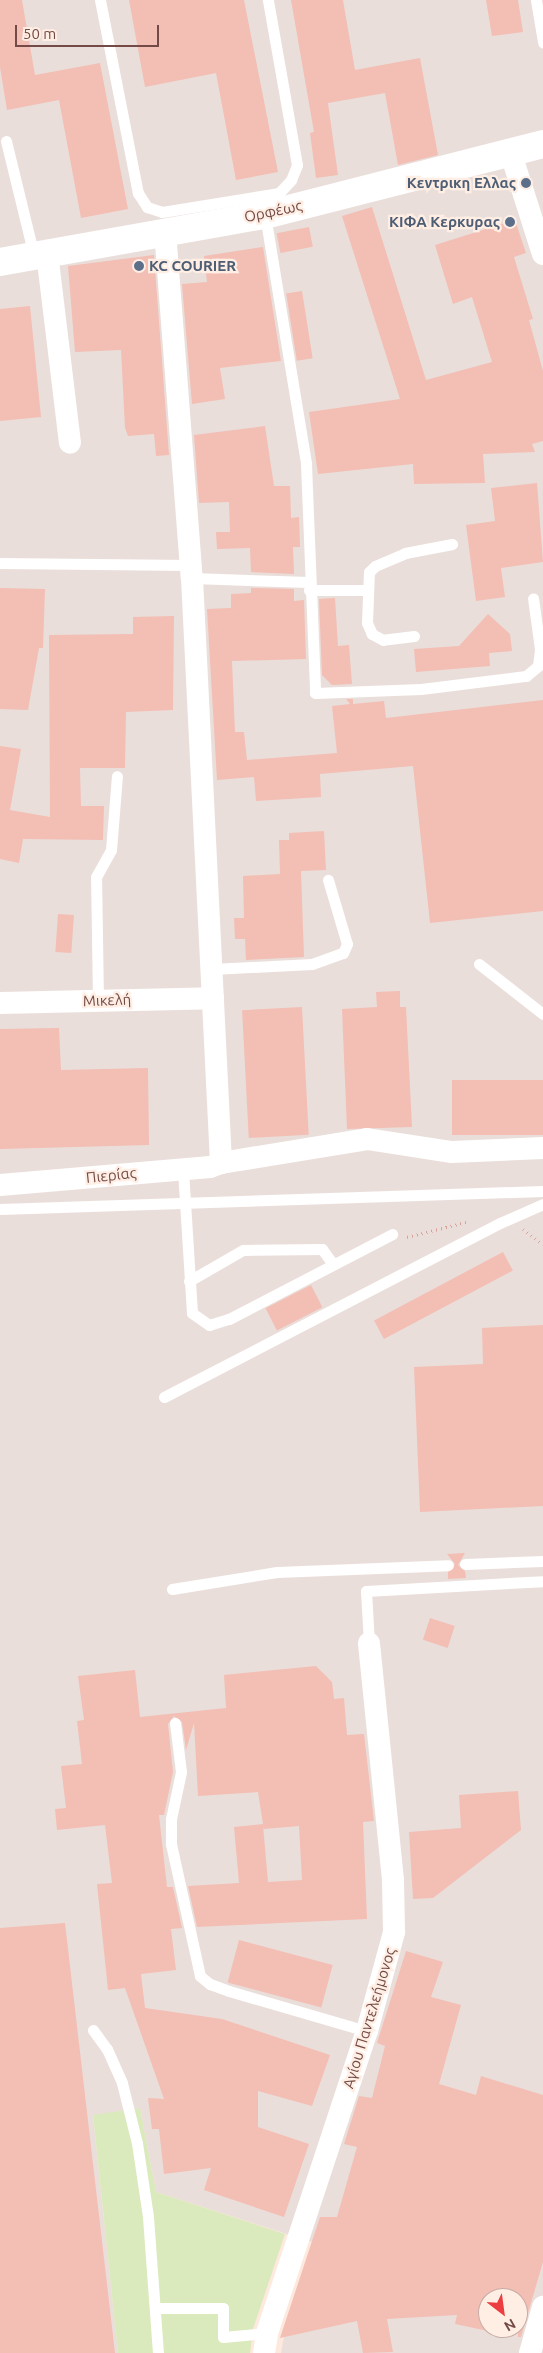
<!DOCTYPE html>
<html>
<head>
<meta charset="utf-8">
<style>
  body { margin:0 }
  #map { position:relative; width:543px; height:2353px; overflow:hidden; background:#fde9dd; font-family:Ubuntu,sans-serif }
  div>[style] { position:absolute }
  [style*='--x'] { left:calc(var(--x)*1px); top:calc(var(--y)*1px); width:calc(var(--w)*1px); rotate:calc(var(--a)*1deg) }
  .industrial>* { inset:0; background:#eadeda }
  .green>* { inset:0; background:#daeabc }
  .building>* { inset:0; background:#f3beb4; transform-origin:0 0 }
  .path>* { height:3px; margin-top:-1.5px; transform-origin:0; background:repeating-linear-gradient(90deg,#d7a198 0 1px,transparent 0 5px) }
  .service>* { height:11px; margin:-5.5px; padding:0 5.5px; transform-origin:5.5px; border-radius:5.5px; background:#fff }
  .minor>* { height:22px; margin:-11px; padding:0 11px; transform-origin:11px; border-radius:11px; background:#fff }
  .tertiary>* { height:28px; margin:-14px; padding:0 14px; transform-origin:14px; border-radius:14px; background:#fff }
  .dots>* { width:14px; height:14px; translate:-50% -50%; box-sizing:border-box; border:2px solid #ffeee4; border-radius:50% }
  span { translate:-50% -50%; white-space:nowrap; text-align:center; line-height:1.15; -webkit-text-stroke:4.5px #ffeee4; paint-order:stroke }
  .service-label { font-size:15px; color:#4e5e75; font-weight:700 }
  .right { translate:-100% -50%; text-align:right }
  .left { translate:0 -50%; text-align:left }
  .street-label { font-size:15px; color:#734a46 }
  .north { position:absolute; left:478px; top:2288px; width:50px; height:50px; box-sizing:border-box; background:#ffeee4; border:1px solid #c7aca5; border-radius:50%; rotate:150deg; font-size:14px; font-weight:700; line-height:20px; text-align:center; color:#734a46 }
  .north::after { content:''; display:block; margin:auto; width:18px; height:22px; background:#ec3d41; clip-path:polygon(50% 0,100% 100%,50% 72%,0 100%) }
  .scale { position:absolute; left:15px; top:25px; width:144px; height:22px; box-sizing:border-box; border:2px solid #734a46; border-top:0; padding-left:6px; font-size:15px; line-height:18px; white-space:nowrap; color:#734a46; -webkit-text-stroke:4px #ffeee4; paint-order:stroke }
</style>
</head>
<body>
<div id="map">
  <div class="industrial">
    <div style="clip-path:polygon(evenodd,0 0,543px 0,543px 2353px,281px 2353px,286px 2325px,312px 2242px,156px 2192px,140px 2108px,93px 2116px,118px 2353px,0 2353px,0 0,488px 2298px,518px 2298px,518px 2328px,488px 2328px,488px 2298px)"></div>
  </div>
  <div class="green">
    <div style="clip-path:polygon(140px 2108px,156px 2192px,285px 2234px,253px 2329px,250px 2353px,118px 2353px,93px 2115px)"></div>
  </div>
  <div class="building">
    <div style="clip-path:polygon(0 0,22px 0,35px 75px,100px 63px,128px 209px,81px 218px,59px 100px,7px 110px,0 67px)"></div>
    <div style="clip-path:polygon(129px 0,244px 0,278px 172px,236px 180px,216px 73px,145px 87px)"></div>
    <div style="clip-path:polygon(291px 0,343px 0,355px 70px,420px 58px,438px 155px,398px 165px,385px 93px,328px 103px,338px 175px,316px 178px,310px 133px,314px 132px)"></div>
    <div style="clip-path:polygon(486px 0,518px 0,523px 32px,492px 36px)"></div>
    <div style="clip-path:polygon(372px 207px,426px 380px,492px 362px,472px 297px,453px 304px,435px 245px,515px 220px,526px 253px,514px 257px,533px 319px,529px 320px,543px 371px,543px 441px,532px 444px,535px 452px,483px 454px,485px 483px,414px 484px,413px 464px,318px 474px,309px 412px,400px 399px,342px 216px)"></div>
    <div style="left:309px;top:227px;width:20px;height:33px;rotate:79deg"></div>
    <div style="clip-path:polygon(263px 247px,281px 361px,220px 368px,225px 399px,192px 404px,182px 284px,207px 282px,204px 256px)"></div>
    <div style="clip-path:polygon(154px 255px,169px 455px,156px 456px,154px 434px,128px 436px,125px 428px,121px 350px,75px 352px,68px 266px)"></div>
    <div style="left:302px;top:291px;width:68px;height:16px;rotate:81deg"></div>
    <div style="clip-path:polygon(30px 306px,41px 417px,0 421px,0 309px)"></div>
    <div style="clip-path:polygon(265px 426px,274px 486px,290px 486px,291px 518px,299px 517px,300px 547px,293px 547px,294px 574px,251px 572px,250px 548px,217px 549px,216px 532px,230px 532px,229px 502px,199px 503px,194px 435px)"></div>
    <div style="clip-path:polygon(537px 483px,543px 562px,501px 568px,505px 597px,476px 601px,466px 525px,495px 521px,491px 488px)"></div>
    <div style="clip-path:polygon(0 588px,45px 589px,43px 648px,39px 648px,28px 710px,0 709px)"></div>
    <div style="clip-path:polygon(251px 588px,294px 589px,294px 601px,304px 600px,306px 659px,232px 661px,235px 732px,244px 732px,247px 760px,337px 753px,332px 706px,350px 704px,346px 699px,353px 699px,353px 704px,384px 701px,386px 718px,543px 700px,543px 911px,430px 923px,413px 766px,320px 774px,321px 797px,256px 801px,254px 777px,217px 780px,207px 609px,231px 608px,231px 594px,251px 593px)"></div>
    <div style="clip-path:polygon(335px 598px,338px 646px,349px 645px,352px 684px,332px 685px,322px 675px,319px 599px)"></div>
    <div style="clip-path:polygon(488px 614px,510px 634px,512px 651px,489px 653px,490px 666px,416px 672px,414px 649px,459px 646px)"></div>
    <div style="clip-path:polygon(174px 616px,173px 710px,126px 712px,125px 768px,80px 768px,81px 806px,104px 806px,103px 840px,23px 839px,19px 863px,0 859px,0 746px,21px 749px,10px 810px,50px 817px,49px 635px,133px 634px,133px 617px)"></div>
    <div style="clip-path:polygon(324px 831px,326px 870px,301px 871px,304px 957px,246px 960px,245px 939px,235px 939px,234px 918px,244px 918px,243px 876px,280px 874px,279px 840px,289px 840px,289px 833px)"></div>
    <div style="left:58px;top:914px;width:16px;height:38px;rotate:4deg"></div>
    <div style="clip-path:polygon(400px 991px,400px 1007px,406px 1007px,412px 1127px,347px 1129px,342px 1009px,377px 1007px,376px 992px)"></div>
    <div style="left:302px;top:1007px;width:128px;height:60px;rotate:87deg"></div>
    <div style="clip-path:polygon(59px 1028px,61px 1070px,148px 1068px,149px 1145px,0 1149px,0 1029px)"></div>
    <div style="left:543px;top:1080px;width:55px;height:91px;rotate:90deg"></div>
    <div style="left:503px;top:1252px;width:21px;height:146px;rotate:62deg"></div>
    <div style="left:311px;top:1285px;width:25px;height:51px;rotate:63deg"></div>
    <div style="clip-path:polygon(543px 1325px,543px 1506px,420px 1512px,414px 1367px,483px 1364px,482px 1328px)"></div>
    <div style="clip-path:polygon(465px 1553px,458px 1565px,465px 1571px,466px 1578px,448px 1579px,448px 1572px,455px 1564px,447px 1554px)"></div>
    <div style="left:430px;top:1618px;width:26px;height:23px;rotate:18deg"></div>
    <div style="clip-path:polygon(evenodd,316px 1666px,332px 1682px,334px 1699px,344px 1698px,347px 1735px,364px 1734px,374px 1821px,363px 1822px,367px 1919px,197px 1927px,188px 1886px,239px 1883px,234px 1827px,263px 1824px,258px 1792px,198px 1796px,194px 1723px,186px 1750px,182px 1722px,174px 1716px,168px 1724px,173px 1772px,164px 1815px,159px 1815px,167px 1887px,173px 1887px,182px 1928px,171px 1929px,176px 1970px,141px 1974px,145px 2008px,222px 2019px,330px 2055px,312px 2106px,258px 2091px,258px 2127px,309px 2144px,284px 2217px,204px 2190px,211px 2168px,164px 2174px,159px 2129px,152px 2129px,148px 2098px,164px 2099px,125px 1988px,108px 1990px,97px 1884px,112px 1883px,105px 1825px,57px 1830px,55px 1809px,66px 1808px,61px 1766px,82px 1764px,77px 1721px,84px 1720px,78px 1676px,135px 1670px,140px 1717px,226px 1708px,224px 1675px,316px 1666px,263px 1825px,263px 1829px,299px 1826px,302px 1880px,268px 1882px,263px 1825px)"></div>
    <div style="clip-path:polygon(518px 1791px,521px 1830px,433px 1898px,413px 1899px,409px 1832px,461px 1828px,459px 1795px)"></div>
    <div style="clip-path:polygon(65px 1923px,115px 2353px,0 2353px,0 1928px)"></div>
    <div style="left:239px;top:1940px;width:97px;height:44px;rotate:15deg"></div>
    <div style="clip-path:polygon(406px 1951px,443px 1962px,431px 1997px,461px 2005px,439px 2084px,476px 2095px,481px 2076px,543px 2095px,543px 2262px,521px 2337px,518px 2337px,518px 2298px,488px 2298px,488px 2331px,455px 2324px,457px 2315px,387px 2319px,393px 2352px,363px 2353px,357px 2321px,280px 2338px,320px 2217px,337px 2217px,357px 2147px,344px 2144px,359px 2096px,372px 2098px,385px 2046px,377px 2043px)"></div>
  </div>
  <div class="path">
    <div style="--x:523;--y:1229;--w:25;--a:37"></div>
    <div style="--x:407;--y:1237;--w:61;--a:-14.3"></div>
  </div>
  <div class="service">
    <div style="--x:100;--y:0;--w:197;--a:78.9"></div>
    <div style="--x:138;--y:193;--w:17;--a:57"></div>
    <div style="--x:147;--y:207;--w:16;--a:18"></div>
    <div style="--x:162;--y:212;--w:119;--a:-9.2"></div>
    <div style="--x:279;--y:193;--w:18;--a:-47"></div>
    <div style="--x:291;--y:180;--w:16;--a:-68"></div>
    <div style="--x:297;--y:165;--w:168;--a:-100"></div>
    <div style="--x:536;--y:0;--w:43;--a:80.5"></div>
    <div style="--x:6;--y:141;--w:118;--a:76.3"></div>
    <div style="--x:265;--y:215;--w:252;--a:80.6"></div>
    <div style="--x:306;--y:464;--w:229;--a:87.7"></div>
    <div style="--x:315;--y:693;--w:106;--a:-2.2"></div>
    <div style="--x:421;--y:689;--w:106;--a:-7.1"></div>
    <div style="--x:526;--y:676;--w:16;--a:-40"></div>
    <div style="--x:538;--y:666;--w:17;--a:-83"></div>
    <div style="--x:540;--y:649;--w:51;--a:-97.8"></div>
    <div style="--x:0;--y:563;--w:191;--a:0.6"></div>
    <div style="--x:192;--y:578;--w:117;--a:2"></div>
    <div style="--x:309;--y:590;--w:58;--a:0"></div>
    <div style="--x:414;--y:636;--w:31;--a:173"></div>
    <div style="--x:383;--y:640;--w:13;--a:-151"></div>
    <div style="--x:372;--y:634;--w:12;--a:-114"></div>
    <div style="--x:367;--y:623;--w:51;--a:-87.8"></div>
    <div style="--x:369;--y:572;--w:8;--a:-45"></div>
    <div style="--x:375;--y:566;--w:33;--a:-23"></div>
    <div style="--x:405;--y:553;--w:48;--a:-10.8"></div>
    <div style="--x:479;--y:964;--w:81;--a:38"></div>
    <div style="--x:212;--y:969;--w:100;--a:-2.9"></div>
    <div style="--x:312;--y:964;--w:33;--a:-20"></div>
    <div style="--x:343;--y:953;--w:10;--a:-66"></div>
    <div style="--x:347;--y:944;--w:67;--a:-106.5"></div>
    <div style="--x:98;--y:1000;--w:123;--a:-90.9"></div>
    <div style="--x:96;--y:877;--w:31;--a:-61"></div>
    <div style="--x:111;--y:850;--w:74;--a:-85.4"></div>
    <div style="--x:183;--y:1170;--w:143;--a:86.4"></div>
    <div style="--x:192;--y:1313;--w:21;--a:35"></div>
    <div style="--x:209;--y:1325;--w:21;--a:-17"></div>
    <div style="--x:229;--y:1319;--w:184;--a:-27.5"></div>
    <div style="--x:0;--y:1209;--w:543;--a:-1.9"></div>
    <div style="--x:189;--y:1281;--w:62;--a:-29.9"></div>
    <div style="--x:243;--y:1250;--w:79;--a:-0.7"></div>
    <div style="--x:322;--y:1249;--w:17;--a:54"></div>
    <div style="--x:164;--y:1397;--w:378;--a:-27.4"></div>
    <div style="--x:500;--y:1223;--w:47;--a:-23.8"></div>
    <div style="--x:465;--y:1564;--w:78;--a:-2.2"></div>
    <div style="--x:172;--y:1589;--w:106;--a:-9.2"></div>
    <div style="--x:277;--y:1572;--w:171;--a:-2.3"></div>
    <div style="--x:369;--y:1643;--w:52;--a:-93.3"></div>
    <div style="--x:366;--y:1591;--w:177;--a:-3.2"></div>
    <div style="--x:175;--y:1723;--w:49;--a:83"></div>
    <div style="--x:181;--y:1772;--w:48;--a:102"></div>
    <div style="--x:171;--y:1819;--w:25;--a:90"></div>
    <div style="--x:171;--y:1844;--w:135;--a:77.6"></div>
    <div style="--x:200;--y:1976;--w:13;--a:39"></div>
    <div style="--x:210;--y:1984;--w:20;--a:20"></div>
    <div style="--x:229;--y:1991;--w:144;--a:16.2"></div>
    <div style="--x:93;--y:2030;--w:24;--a:54"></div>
    <div style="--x:107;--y:2049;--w:37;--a:66"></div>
    <div style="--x:122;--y:2083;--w:62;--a:76"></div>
    <div style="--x:137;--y:2143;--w:75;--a:81.5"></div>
    <div style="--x:148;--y:2217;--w:136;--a:85.8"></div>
    <div style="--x:155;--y:2308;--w:68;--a:0"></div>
    <div style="--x:223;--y:2308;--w:29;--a:90"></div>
    <div style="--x:223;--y:2337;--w:44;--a:-5.2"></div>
  </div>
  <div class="minor">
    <div style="--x:511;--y:154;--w:105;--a:72.3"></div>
    <div style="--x:165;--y:231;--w:348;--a:85.6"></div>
    <div style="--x:192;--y:578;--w:586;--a:87.16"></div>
    <div style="--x:47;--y:253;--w:191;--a:83.1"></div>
    <div style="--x:0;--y:1003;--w:213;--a:-1.3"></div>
    <div style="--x:0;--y:1185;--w:211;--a:-4.9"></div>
    <div style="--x:210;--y:1167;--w:12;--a:-20"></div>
    <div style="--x:221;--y:1163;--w:148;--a:-9.3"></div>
    <div style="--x:367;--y:1139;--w:86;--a:8.7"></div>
    <div style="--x:452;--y:1152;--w:91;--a:-2.5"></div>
    <div style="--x:264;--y:2353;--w:20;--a:-81"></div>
    <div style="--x:267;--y:2333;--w:318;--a:-71.7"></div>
    <div style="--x:367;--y:2031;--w:103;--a:-74.7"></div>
    <div style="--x:394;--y:1932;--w:52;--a:-91.1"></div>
    <div style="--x:393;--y:1880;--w:238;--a:-95.8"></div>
    <div style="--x:530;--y:2353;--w:48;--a:-74.2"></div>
  </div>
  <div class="tertiary">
    <div style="--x:0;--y:262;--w:269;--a:-10.1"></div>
    <div style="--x:265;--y:215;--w:287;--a:-14.3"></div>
  </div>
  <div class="dots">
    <div style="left:526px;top:183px;background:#5c6f8a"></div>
    <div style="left:510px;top:222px;background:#5c6f8a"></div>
    <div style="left:139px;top:266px;background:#5c6f8a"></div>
  </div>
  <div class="service-label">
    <span class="right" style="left:516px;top:183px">Κεντρικη Ελλας</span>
    <span class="right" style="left:500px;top:222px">ΚΙΦΑ Κερκυρας</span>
    <span class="left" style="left:149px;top:266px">KC COURIER</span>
  </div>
  <div class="street-label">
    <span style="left:273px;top:211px;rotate:-12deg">Ορφέως</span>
    <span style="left:107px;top:1000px;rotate:-2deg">Μικελή</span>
    <span style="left:111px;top:1175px;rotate:-6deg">Πιερίας</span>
    <span style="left:369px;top:2018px;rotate:-73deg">Αγίου Παντελεήμονος</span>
  </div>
  <div class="north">N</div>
  <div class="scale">50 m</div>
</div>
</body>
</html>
